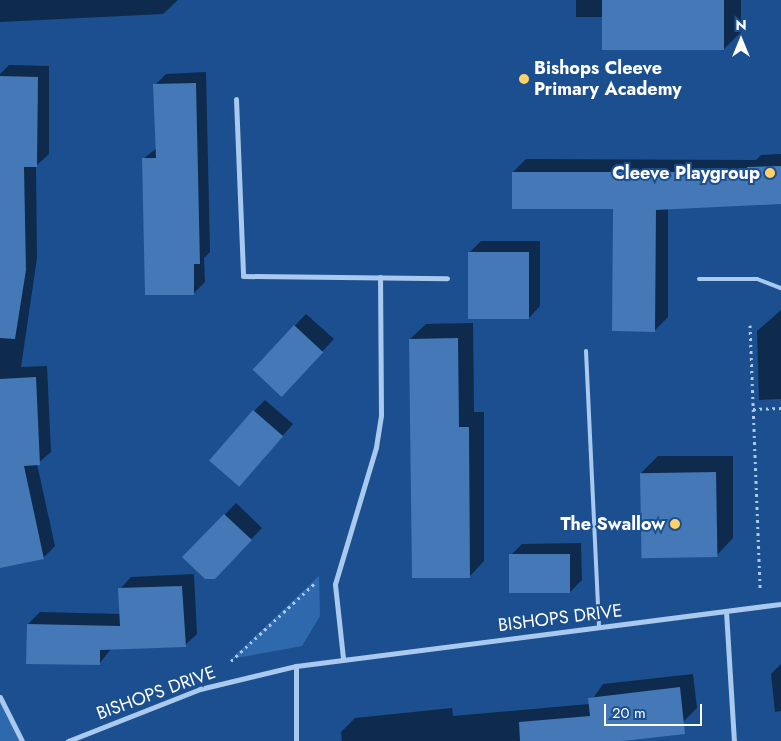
<!DOCTYPE html>
<html>
<head>
<meta charset="utf-8">
<style>
  body { margin:0 }
  #map { position:relative; width:781px; height:741px; overflow:hidden; background:#1b4f8f; font-family:Jost,sans-serif }
  div>[style] { position:absolute }
  [style*='--x'] { left:calc(var(--x)*1px); top:calc(var(--y)*1px); width:calc(var(--w)*1px); rotate:calc(var(--a)*1deg) }
  .green>* { inset:0; background:#2e69ad }
  .shadow>* { inset:0; background:#0007 }
  .building>* { inset:0; background:#4478b7; transform-origin:0 0 }
  .path>* { height:3px; margin-top:-1.5px; transform-origin:0; background:repeating-linear-gradient(90deg,#a9c9ee 0 2.5px,transparent 0 6.5px) }
  .service>* { height:4px; margin:-2px; padding:0 2px; transform-origin:2px; border-radius:2px; background:#a9c9ee }
  .minor>* { height:5px; margin:-2.5px; padding:0 2.5px; transform-origin:2.5px; border-radius:2.5px; background:#a9c9ee }
  .dots>* { width:14px; height:14px; translate:-50% -50%; box-sizing:border-box; border:2px solid #1b4f8f; border-radius:50% }
  span { translate:-50% -50%; white-space:nowrap; text-align:center; line-height:1.15; -webkit-text-stroke:4px #1b4f8f; paint-order:stroke }
  .poi-label { font-size:18px; color:#fff; font-weight:700 }
  .left { translate:0 -50%; text-align:left }
  .right { translate:-100% -50%; text-align:right }
  .street-label { font-size:18px; color:#fff }
  .north { position:absolute; left:716px; top:15px; width:50px; height:50px; -webkit-text-stroke:4px #1b4f8f; paint-order:stroke; rotate:0deg; font-size:14px; font-weight:700; line-height:20px; text-align:center; color:#fff }
  .north::after { content:''; display:block; margin:auto; width:18px; height:22px; background:#fff; clip-path:polygon(50% 0,100% 100%,50% 72%,0 100%) }
  .scale { position:absolute; left:604px; top:704px; width:98px; height:22px; box-sizing:border-box; border:2px solid #fff; border-top:0; padding-left:6px; font-size:15px; line-height:18px; white-space:nowrap; color:#fff; -webkit-text-stroke:4px #1b4f8f; paint-order:stroke }
</style>
</head>
<body>
<div id="map">
  <div class="green">
    <div style="clip-path:polygon(319px 576px,320px 616px,302px 646px,231px 659px)"></div>
    <div style="clip-path:polygon(0 697px,22px 741px,0 741px)"></div>
  </div>
  <div class="shadow">
    <div style="clip-path:polygon(0 0,178px 0,163px 14px,0 22px)"></div>
    <div style="clip-path:polygon(576px 0,741px 0,741px 32px,724px 49px,603px 17px,576px 17px)"></div>
    <div style="clip-path:polygon(9px 65px,49px 66px,49px 154px,36px 166px,37px 258px,21px 367px,47px 366px,51px 452px,37px 464px,55px 546px,43px 558px,0 567px,0 74px)"></div>
    <div style="clip-path:polygon(206px 72px,210px 252px,204px 258px,205px 282px,194px 293px,143px 159px,157px 148px,155px 85px,166px 74px)"></div>
    <div style="clip-path:polygon(781px 154px,781px 203px,668px 209px,668px 317px,655px 330px,614px 208px,513px 172px,526px 159px,756px 160px,761px 155px)"></div>
    <div style="clip-path:polygon(481px 241px,540px 241px,540px 306px,529px 318px,469px 253px)"></div>
    <div style="clip-path:polygon(781px 310px,781px 399px,759px 400px,757px 331px)"></div>
    <div style="clip-path:polygon(306px 314px,334px 339px,292px 383px,253px 369px)"></div>
    <div style="clip-path:polygon(473px 323px,474px 412px,484px 412px,484px 561px,469px 577px,410px 339px,426px 324px)"></div>
    <div style="clip-path:polygon(265px 400px,293px 424px,250px 473px,254px 411px)"></div>
    <div style="clip-path:polygon(658px 456px,733px 456px,733px 538px,717px 555px,641px 473px)"></div>
    <div style="clip-path:polygon(236px 503px,262px 528px,227px 565px,184px 557px)"></div>
    <div style="clip-path:polygon(581px 543px,582px 580px,570px 592px,511px 555px,522px 544px)"></div>
    <div style="clip-path:polygon(194px 574px,197px 634px,185px 645px,111px 649px,99px 664px,28px 624px,40px 612px,121px 614px,120px 589px,131px 577px)"></div>
    <div style="clip-path:polygon(781px 664px,781px 711px,775px 712px,771px 674px)"></div>
    <div style="clip-path:polygon(693px 674px,697px 708px,683px 722px,612px 741px,342px 741px,341px 732px,355px 718px,452px 708px,453px 716px,589px 704px,603px 684px)"></div>
  </div>
  <div class="building">
    <div style="left:602px;top:0;width:122px;height:50px"></div>
    <div style="clip-path:polygon(0 76px,38px 77px,37px 167px,24px 167px,26px 270px,15px 339px,0 338px)"></div>
    <div style="clip-path:polygon(196px 83px,200px 264px,194px 264px,194px 295px,145px 295px,142px 158px,156px 158px,153px 84px)"></div>
    <div style="clip-path:polygon(781px 166px,781px 204px,656px 210px,655px 332px,612px 331px,613px 209px,512px 209px,512px 172px,747px 172px,747px 167px)"></div>
    <div style="left:468px;top:252px;width:61px;height:67px"></div>
    <div style="left:294px;top:325px;width:40px;height:61px;rotate:43deg"></div>
    <div style="clip-path:polygon(458px 338px,459px 427px,469px 427px,470px 578px,412px 578px,409px 339px)"></div>
    <div style="clip-path:polygon(36px 377px,40px 465px,24px 466px,44px 559px,0 568px,0 379px)"></div>
    <div style="left:253px;top:410px;width:40px;height:67px;rotate:41deg"></div>
    <div style="left:716px;top:472px;width:85px;height:76px;rotate:89deg"></div>
    <div style="clip-path:polygon(224px 514px,252px 540px,215px 579px,205px 579px,182px 557px)"></div>
    <div style="left:570px;top:554px;width:39px;height:61px;rotate:90deg"></div>
    <div style="clip-path:polygon(182px 586px,186px 647px,100px 650px,100px 665px,26px 664px,27px 624px,120px 626px,118px 588px)"></div>
    <div style="clip-path:polygon(680px 687px,685px 734px,623px 741px,520px 741px,519px 722px,590px 716px,588px 698px)"></div>
  </div>
  <div class="path">
    <div style="--x:750;--y:325;--w:264;--a:87.8"></div>
    <div style="--x:753;--y:409;--w:28;--a:-2"></div>
    <div style="--x:231;--y:661;--w:116;--a:-42.9"></div>
  </div>
  <div class="service">
    <div style="--x:699;--y:279;--w:58;--a:0"></div>
    <div style="--x:757;--y:279;--w:26;--a:21"></div>
    <div style="--x:586;--y:351;--w:275;--a:87.3"></div>
  </div>
  <div class="minor">
    <div style="--x:236;--y:99;--w:177;--a:87.7"></div>
    <div style="--x:243;--y:276;--w:204;--a:0.6"></div>
    <div style="--x:726;--y:611;--w:130;--a:86.5"></div>
    <div style="--x:343;--y:658;--w:74;--a:-96.2"></div>
    <div style="--x:335;--y:584;--w:143;--a:-73.3"></div>
    <div style="--x:376;--y:447;--w:32;--a:-81"></div>
    <div style="--x:381;--y:415;--w:138;--a:-90.4"></div>
    <div style="--x:296;--y:666;--w:75;--a:90"></div>
    <div style="--x:0;--y:697;--w:49;--a:63.4"></div>
    <div style="--x:68;--y:741;--w:142;--a:-21.5"></div>
    <div style="--x:200;--y:689;--w:99;--a:-13.5"></div>
    <div style="--x:296;--y:666;--w:489;--a:-7.3"></div>
  </div>
  <div class="dots">
    <div style="left:524px;top:79px;background:#ffd166"></div>
    <div style="left:770px;top:173px;background:#ffd166"></div>
    <div style="left:675px;top:524px;background:#ffd166"></div>
  </div>
  <div class="poi-label">
    <span class="left" style="left:534px;top:79px">Bishops Cleeve<br>Primary Academy</span>
    <span class="right" style="left:760px;top:173px">Cleeve Playgroup</span>
    <span class="right" style="left:665px;top:524px">The Swallow</span>
  </div>
  <div class="street-label">
    <span style="left:560px;top:618px;rotate:-7deg">BISHOPS DRIVE</span>
    <span style="left:156px;top:693px;rotate:-20deg">BISHOPS DRIVE</span>
  </div>
  <div class="north">N</div>
  <div class="scale">20 m</div>
</div>
</body>
</html>
